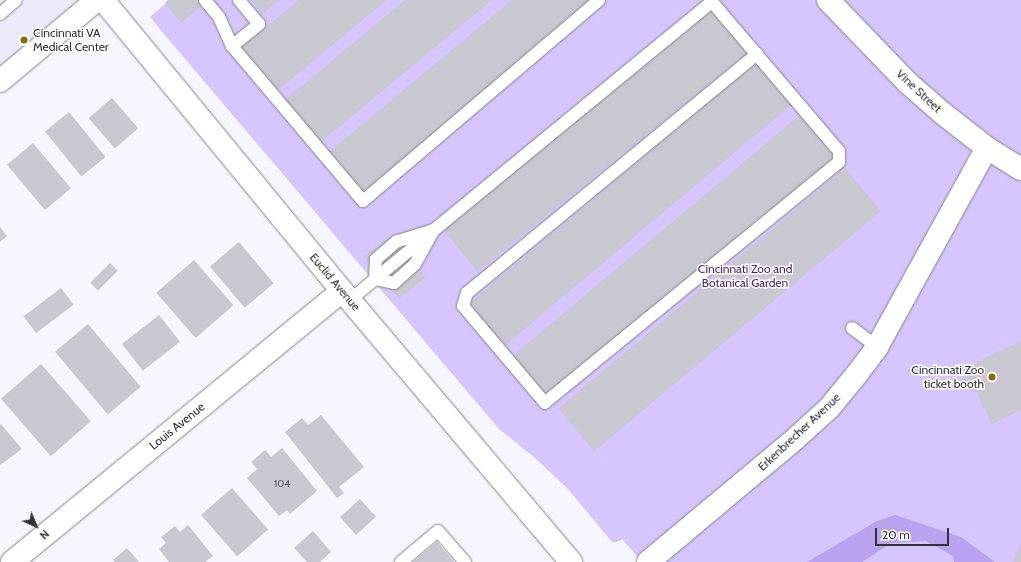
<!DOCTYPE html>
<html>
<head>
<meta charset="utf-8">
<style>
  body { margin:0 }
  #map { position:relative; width:1021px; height:562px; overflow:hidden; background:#f7f5fe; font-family:Cabin,sans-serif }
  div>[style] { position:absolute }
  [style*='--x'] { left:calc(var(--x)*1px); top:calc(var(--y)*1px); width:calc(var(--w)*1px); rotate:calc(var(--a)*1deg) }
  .built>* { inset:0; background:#eeeafa }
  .green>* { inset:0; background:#d5c6ff }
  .forest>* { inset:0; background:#b9a3f0 }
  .building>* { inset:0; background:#c9c7d0; transform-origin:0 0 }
  .roads { filter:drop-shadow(0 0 1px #87858e) drop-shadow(0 0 1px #87858e) }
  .lane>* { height:12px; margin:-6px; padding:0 6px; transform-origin:6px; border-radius:6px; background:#fff }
  .street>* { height:22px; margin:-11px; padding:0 11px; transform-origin:11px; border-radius:11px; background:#fff }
  .secondary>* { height:22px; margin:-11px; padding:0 11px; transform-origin:11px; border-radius:11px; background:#fff }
  .dots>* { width:11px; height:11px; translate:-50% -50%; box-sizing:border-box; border:2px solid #fff; border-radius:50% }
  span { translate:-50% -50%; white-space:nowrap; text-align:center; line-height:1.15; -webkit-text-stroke:3px #fff; paint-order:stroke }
  .number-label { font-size:10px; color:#58565b }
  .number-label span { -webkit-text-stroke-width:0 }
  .poi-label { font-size:12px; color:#323134 }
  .left { translate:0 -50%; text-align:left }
  .right { translate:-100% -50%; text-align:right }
  .street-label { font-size:12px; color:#323134 }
  .park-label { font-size:12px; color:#48257d }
  .north { position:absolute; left:16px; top:506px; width:40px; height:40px; -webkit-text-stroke:3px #fff; paint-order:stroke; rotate:136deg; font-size:11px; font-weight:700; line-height:16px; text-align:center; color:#323134 }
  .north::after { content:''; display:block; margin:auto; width:14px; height:18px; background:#323134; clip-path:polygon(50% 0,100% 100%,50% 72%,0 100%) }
  .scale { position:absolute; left:875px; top:528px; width:74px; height:18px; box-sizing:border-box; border:2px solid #323134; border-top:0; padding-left:5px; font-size:12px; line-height:14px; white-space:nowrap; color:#323134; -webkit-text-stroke:3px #fff; paint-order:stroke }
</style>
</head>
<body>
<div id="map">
  <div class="built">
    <div style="clip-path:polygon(0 0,97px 0,0 81px)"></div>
  </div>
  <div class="green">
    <div style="clip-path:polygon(170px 0,1021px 0,1021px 562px,642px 562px,622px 539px,617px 542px,612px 542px,568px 489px,535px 458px,499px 429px,164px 34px,150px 17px)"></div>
  </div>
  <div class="forest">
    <div style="clip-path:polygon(895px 515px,961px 537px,995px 562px,954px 562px,953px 556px,926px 541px,891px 543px,862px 562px,807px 562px,877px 521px)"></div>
  </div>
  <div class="building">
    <div style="clip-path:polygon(168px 0,208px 0,181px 23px,165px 3px)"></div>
    <div style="clip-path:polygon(251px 0,279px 0,262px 14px)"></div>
    <div style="clip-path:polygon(299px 0,387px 0,273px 94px,237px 51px)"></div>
    <div style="clip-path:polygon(405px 0,492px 0,316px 146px,280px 104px)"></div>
    <div style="clip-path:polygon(512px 0,598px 0,359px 198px,324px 156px)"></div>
    <div style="left:714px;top:9px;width:55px;height:349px;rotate:51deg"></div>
    <div style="left:757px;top:62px;width:55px;height:383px;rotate:50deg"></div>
    <div style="left:112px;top:98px;width:40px;height:31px;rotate:49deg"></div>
    <div style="left:69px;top:112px;width:58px;height:31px;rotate:51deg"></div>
    <div style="left:801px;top:114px;width:55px;height:384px;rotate:50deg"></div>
    <div style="left:33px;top:143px;width:59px;height:34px;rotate:50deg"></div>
    <div style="left:845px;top:168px;width:56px;height:374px;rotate:50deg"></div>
    <div style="clip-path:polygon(0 227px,7px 236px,0 242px)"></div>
    <div style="left:390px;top:235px;width:55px;height:34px;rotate:50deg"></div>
    <div style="left:239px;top:242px;width:54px;height:38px;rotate:50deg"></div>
    <div style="left:194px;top:260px;width:60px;height:50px;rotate:49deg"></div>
    <div style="left:110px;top:263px;width:11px;height:28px;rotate:45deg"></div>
    <div style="left:61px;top:288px;width:21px;height:47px;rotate:53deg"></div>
    <div style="left:159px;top:315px;width:34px;height:47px;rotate:52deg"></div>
    <div style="left:88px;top:324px;width:82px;height:43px;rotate:50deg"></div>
    <div style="clip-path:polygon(1021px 341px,1021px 410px,992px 424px,976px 392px,959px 384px,968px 367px,972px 370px,976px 362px)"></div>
    <div style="left:41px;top:364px;width:76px;height:53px;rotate:49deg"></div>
    <div style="clip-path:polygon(321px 415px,364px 467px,339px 487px,344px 493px,337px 498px,285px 432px,302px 418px,308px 425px)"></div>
    <div style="clip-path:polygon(1px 424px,22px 449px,0 465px,0 425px)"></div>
    <div style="clip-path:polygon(282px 448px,317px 491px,290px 514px,287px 510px,279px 516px,247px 478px,257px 469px,251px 462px,265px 450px,271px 457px)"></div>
    <div style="left:232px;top:488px;width:55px;height:41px;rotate:49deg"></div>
    <div style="left:360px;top:499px;width:24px;height:27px;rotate:48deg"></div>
    <div style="clip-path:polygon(188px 525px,213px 556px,205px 562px,169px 562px,159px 549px,166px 543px,161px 537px,175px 526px,180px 532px)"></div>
    <div style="clip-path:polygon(313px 531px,331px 552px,320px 562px,307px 562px,294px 548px)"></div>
    <div style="clip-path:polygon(437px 542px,454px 562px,413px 562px)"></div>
    <div style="clip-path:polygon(1021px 543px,1021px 562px,1013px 562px)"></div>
    <div style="clip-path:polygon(127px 548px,139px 562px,115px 562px,113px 560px)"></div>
  </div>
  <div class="roads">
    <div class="lane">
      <div style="--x:205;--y:0;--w:22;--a:51"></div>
      <div style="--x:219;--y:17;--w:32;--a:66"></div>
      <div style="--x:232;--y:46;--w:203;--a:49.8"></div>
      <div style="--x:363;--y:201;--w:310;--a:-40.4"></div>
      <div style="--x:0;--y:14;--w:21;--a:-41"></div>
      <div style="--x:232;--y:46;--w:35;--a:-39"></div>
      <div style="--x:259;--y:24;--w:31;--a:-130"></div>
      <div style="--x:350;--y:300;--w:33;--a:-40"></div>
      <div style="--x:375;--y:279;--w:77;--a:-39.7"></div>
      <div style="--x:434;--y:230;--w:39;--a:163"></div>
      <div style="--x:397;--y:241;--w:28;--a:139"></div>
      <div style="--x:376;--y:259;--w:20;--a:93"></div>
      <div style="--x:375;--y:279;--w:19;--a:12"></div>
      <div style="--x:394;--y:283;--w:28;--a:-42"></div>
      <div style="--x:415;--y:264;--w:39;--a:-61"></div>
      <div style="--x:434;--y:230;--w:360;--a:-39.4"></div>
      <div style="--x:712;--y:2;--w:196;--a:49.6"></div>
      <div style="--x:839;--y:151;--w:11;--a:90"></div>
      <div style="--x:839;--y:162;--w:380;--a:140.7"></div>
      <div style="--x:545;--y:403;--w:127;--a:-130.2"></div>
      <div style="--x:463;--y:306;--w:14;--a:-73"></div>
      <div style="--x:467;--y:293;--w:376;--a:-39.5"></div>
      <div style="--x:852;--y:328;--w:31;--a:37"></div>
      <div style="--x:401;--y:562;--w:48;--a:-40"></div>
      <div style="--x:438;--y:531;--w:41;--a:48.9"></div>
    </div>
    <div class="street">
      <div style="--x:103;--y:0;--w:377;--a:50.6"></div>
      <div style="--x:342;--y:291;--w:355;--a:49.8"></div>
      <div style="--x:0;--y:81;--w:126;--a:-39.9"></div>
      <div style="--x:12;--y:562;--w:427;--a:-39.4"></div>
    </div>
    <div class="secondary">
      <div style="--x:828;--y:0;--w:115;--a:46.1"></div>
      <div style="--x:908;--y:83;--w:44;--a:41.3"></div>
      <div style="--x:941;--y:112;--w:58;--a:38"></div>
      <div style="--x:987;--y:148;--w:40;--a:32"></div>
      <div style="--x:648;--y:562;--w:192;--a:-39.9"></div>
      <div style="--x:795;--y:439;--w:47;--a:-42.4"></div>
      <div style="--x:830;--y:407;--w:43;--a:-50.7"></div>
      <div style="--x:857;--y:374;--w:34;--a:-53"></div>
      <div style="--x:877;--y:347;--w:227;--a:-61.1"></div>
    </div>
  </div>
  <div class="dots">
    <div style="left:24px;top:40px;background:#8a6a0a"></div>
    <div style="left:992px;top:377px;background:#8a6a0a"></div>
  </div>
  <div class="number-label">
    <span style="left:282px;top:484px">104</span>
  </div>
  <div class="poi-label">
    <span class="left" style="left:33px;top:40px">Cincinnati VA<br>Medical Center</span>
    <span class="right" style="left:984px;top:377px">Cincinnati Zoo<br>ticket booth</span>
  </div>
  <div class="street-label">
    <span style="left:919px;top:91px;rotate:43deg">Vine Street</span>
    <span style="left:335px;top:282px;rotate:50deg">Euclid Avenue</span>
    <span style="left:177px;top:426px;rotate:-39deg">Louis Avenue</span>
    <span style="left:799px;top:432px;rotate:-43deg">Erkenbrecher Avenue</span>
  </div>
  <div class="park-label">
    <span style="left:745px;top:276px">Cincinnati Zoo and<br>Botanical Garden</span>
  </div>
  <div class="north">N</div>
  <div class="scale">20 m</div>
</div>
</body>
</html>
